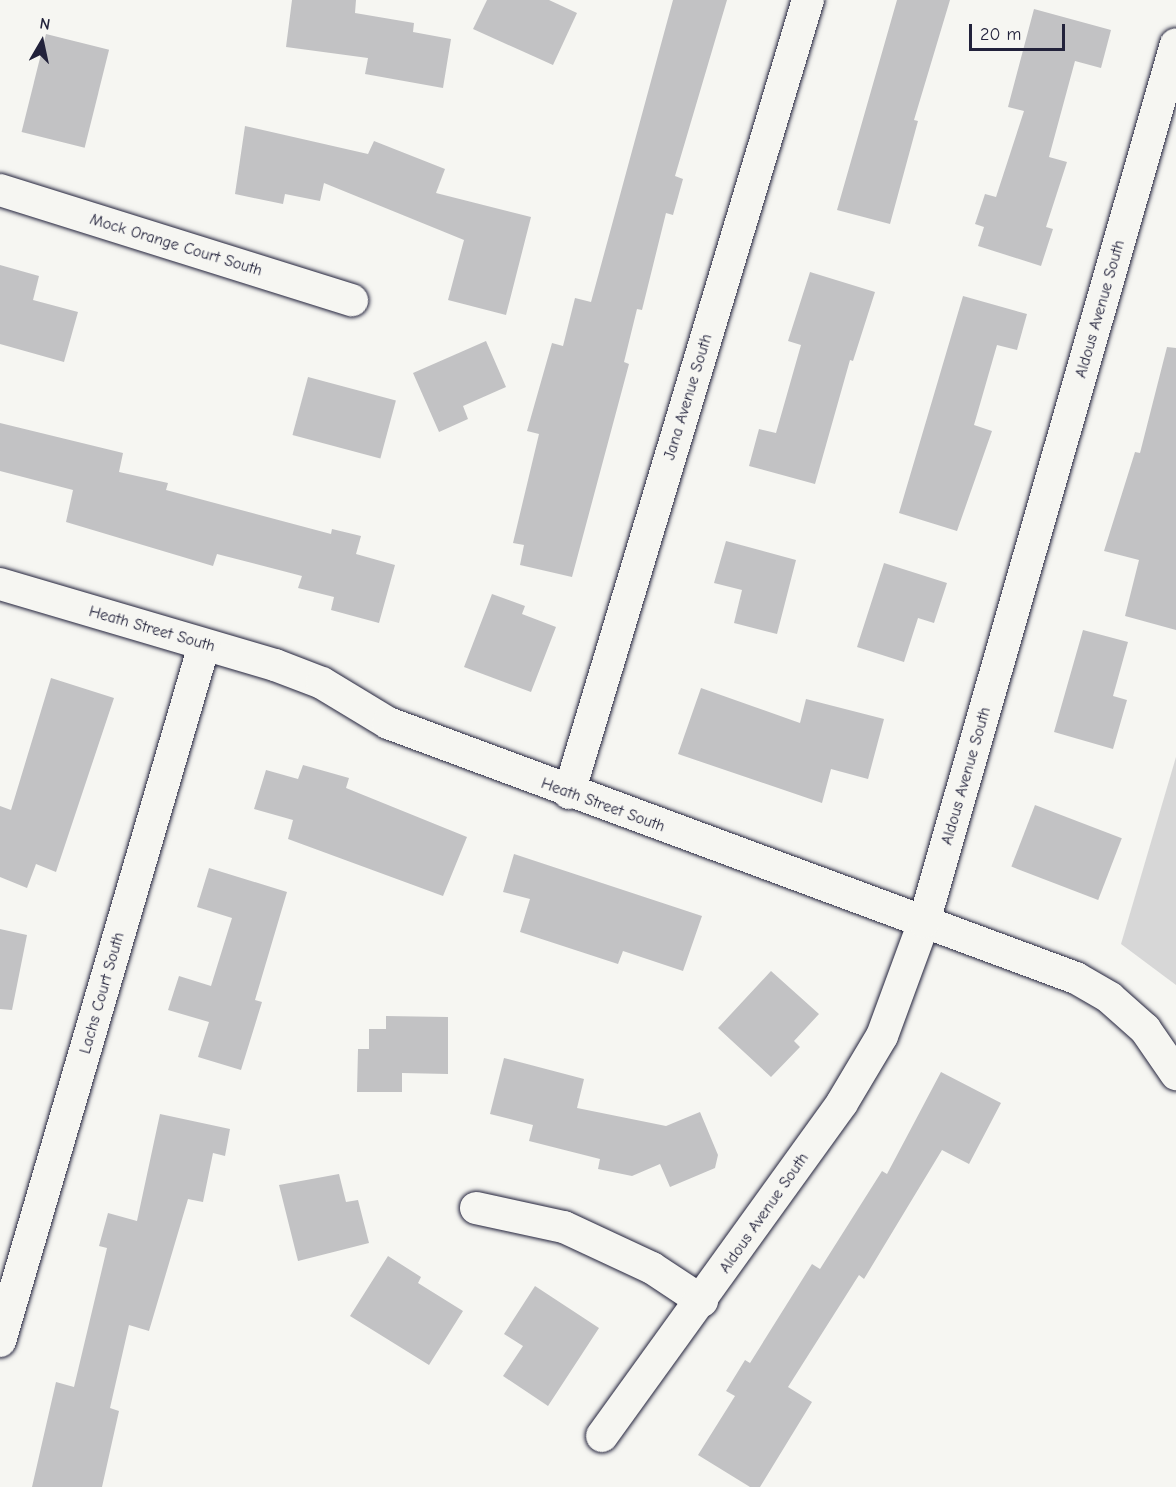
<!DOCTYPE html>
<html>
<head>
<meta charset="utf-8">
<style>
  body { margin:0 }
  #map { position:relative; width:1176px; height:1487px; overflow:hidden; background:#f6f6f2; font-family:"Comic Neue",sans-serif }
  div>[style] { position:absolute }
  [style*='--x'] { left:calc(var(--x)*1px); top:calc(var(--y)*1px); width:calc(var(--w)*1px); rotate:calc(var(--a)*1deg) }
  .green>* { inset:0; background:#d7d7d7 }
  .building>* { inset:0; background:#c2c2c4; transform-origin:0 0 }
  .roads { filter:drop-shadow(0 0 2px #22223b) drop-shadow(0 0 2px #22223b) }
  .minor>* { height:32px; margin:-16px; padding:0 16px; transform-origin:16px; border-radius:16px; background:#f6f6f2 }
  span { translate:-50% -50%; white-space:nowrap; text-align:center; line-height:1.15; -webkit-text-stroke:4.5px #f6f6f2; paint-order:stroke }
  .street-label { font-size:16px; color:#22223b }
  .north { position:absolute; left:12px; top:12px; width:60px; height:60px; -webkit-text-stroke:4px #f6f6f2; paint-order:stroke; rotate:9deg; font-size:16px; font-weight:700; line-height:24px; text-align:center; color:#22223b }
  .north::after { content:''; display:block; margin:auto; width:21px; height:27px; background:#22223b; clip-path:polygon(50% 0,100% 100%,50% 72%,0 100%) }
  .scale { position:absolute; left:969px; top:24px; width:96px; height:27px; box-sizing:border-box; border:3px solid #22223b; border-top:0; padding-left:8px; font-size:18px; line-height:21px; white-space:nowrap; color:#22223b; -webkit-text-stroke:4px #f6f6f2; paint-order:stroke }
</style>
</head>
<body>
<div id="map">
  <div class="green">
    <div style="clip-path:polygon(1176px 757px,1176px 985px,1121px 944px)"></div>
  </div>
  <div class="building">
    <div style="clip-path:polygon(292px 0,356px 0,355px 13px,414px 23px,413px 32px,451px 39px,443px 88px,365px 74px,368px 58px,286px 47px)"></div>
    <div style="clip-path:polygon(487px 0,549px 0,577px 13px,553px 65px,473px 29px)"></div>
    <div style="clip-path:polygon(673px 0,727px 0,675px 176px,683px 179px,673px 215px,666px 213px,642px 310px,637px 309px,624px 362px,629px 364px,572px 577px,520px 565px,524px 545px,513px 543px,539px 434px,527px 431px,552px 343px,563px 346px,575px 298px,591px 302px)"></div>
    <div style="clip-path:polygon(897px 0,950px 0,914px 120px,918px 121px,890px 224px,837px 210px)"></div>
    <div style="clip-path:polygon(1034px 9px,1111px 30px,1101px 68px,1075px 61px,1049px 157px,1067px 162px,1046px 227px,1053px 229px,1041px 266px,978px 246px,984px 227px,975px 224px,985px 194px,996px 197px,1024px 111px,1008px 107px)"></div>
    <div style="left:46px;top:34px;width:65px;height:101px;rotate:14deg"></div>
    <div style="clip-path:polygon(245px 126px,368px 154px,374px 141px,445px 169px,436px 193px,531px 217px,506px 315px,448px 300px,464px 240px,324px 183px,320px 201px,285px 194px,283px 204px,235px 194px)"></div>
    <div style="clip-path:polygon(0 265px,39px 276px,33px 300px,78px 312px,64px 362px,0 344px)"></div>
    <div style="clip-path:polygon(810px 272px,875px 292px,853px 361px,850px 360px,815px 484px,749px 466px,759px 429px,776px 433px,801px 345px,788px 341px)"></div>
    <div style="clip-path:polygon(963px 296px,1027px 314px,1017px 350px,997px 345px,974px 425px,992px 431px,957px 531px,899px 513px)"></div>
    <div style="clip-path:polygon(486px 341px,506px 387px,463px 406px,468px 419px,439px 432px,413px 373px)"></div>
    <div style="clip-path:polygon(1167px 347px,1176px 348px,1176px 630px,1125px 616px,1139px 560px,1104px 551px,1135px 452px,1140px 453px)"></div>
    <div style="left:308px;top:377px;width:91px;height:60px;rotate:15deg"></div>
    <div style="clip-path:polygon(0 423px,123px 453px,119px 472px,168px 483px,166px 490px,331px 534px,332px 529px,361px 536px,356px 554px,395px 565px,379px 623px,331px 610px,334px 597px,298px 588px,302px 576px,217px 554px,213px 566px,66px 522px,73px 490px,0 471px)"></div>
    <div style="clip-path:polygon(726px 541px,796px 560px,777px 634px,734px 623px,742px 590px,714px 583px)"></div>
    <div style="clip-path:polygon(884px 563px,947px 583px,934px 623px,918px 618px,904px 662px,857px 647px)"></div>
    <div style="clip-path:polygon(492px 594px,525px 606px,522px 614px,556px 627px,531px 692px,464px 667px)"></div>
    <div style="clip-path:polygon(1083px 630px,1128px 642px,1113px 696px,1127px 700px,1113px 749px,1054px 732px)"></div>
    <div style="clip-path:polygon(51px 678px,114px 698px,56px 872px,36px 864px,27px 888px,0 877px,0 806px,11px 810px)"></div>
    <div style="clip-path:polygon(701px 688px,800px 723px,806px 699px,884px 719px,868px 779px,831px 769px,822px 803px,678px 754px)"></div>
    <div style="clip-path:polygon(303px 765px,349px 778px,346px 788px,467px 837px,443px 896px,288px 839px,293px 820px,254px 809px,266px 770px,298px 779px)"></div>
    <div style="left:1035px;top:805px;width:93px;height:66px;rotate:21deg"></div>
    <div style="clip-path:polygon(514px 854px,702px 916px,683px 971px,623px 951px,618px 964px,520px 932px,530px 899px,503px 892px)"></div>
    <div style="clip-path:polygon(209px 868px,287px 892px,255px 1000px,262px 1002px,241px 1070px,198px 1057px,209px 1022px,168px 1010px,179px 976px,211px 986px,232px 918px,197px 907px)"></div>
    <div style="clip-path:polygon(0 929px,27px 935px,12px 1010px,0 1009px)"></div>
    <div style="clip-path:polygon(771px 971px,819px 1014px,794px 1041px,800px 1047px,771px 1077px,718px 1028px)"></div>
    <div style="clip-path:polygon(386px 1016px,448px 1017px,448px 1074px,402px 1073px,402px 1092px,357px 1092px,358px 1049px,369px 1049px,369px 1029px,386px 1029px)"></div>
    <div style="clip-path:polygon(504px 1058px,584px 1079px,577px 1108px,666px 1126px,700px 1112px,718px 1155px,715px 1168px,670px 1187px,660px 1164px,632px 1176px,598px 1169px,600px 1159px,529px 1141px,533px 1125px,490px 1114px)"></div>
    <div style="clip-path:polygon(941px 1072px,1001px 1103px,969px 1164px,942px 1150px,864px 1279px,859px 1275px,788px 1387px,812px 1402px,760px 1487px,750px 1487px,698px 1455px,735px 1396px,726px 1391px,745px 1360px,750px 1363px,812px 1264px,820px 1269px,882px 1171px,887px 1174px)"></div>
    <div style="clip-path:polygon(160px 1114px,230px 1129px,225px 1156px,213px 1153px,203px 1202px,188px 1199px,149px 1331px,129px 1325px,110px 1408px,119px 1411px,102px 1487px,32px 1487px,56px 1382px,74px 1387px,107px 1248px,99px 1246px,108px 1213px,137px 1221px)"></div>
    <div style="clip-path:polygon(339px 1174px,346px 1202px,358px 1200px,369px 1243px,298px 1261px,279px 1185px)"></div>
    <div style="clip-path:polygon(388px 1256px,421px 1277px,418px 1283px,463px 1311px,429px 1365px,350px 1316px)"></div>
    <div style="clip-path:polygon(535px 1286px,599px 1328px,548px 1406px,503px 1376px,523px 1346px,504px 1334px)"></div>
  </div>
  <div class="roads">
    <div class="minor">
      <div style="--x:0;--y:190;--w:369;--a:17.4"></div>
      <div style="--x:0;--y:584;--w:287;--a:16.4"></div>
      <div style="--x:275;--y:665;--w:50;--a:21"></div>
      <div style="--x:322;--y:683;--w:77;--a:31.2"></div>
      <div style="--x:388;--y:723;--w:734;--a:20.34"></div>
      <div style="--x:1076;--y:978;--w:39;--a:30"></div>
      <div style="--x:1110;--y:998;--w:47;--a:41.5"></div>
      <div style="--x:1145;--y:1029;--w:55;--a:55.4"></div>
      <div style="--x:569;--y:793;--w:828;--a:-73.23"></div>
      <div style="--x:476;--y:1208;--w:90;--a:12.2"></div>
      <div style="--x:564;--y:1227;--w:97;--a:25"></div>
      <div style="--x:652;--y:1268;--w:60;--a:33.4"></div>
      <div style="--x:0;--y:1341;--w:725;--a:-73.66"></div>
      <div style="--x:602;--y:1436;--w:410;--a:-54.2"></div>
      <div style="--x:842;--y:1103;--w:78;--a:-59.2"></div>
      <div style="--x:882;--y:1036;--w:121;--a:-69.8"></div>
      <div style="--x:924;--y:922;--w:913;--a:-73.99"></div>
    </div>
  </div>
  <div class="street-label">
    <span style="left:176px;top:245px;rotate:17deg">Mock Orange Court South</span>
    <span style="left:1100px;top:309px;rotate:-74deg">Aldous Avenue South</span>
    <span style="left:688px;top:397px;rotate:-73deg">Jana Avenue South</span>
    <span style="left:152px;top:629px;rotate:16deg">Heath Street South</span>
    <span style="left:966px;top:776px;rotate:-74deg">Aldous Avenue South</span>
    <span style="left:603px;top:805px;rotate:20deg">Heath Street South</span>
    <span style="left:102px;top:993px;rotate:-74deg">Lachs Court South</span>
    <span style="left:764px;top:1213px;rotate:-55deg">Aldous Avenue South</span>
  </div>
  <div class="north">N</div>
  <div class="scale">20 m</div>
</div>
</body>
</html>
